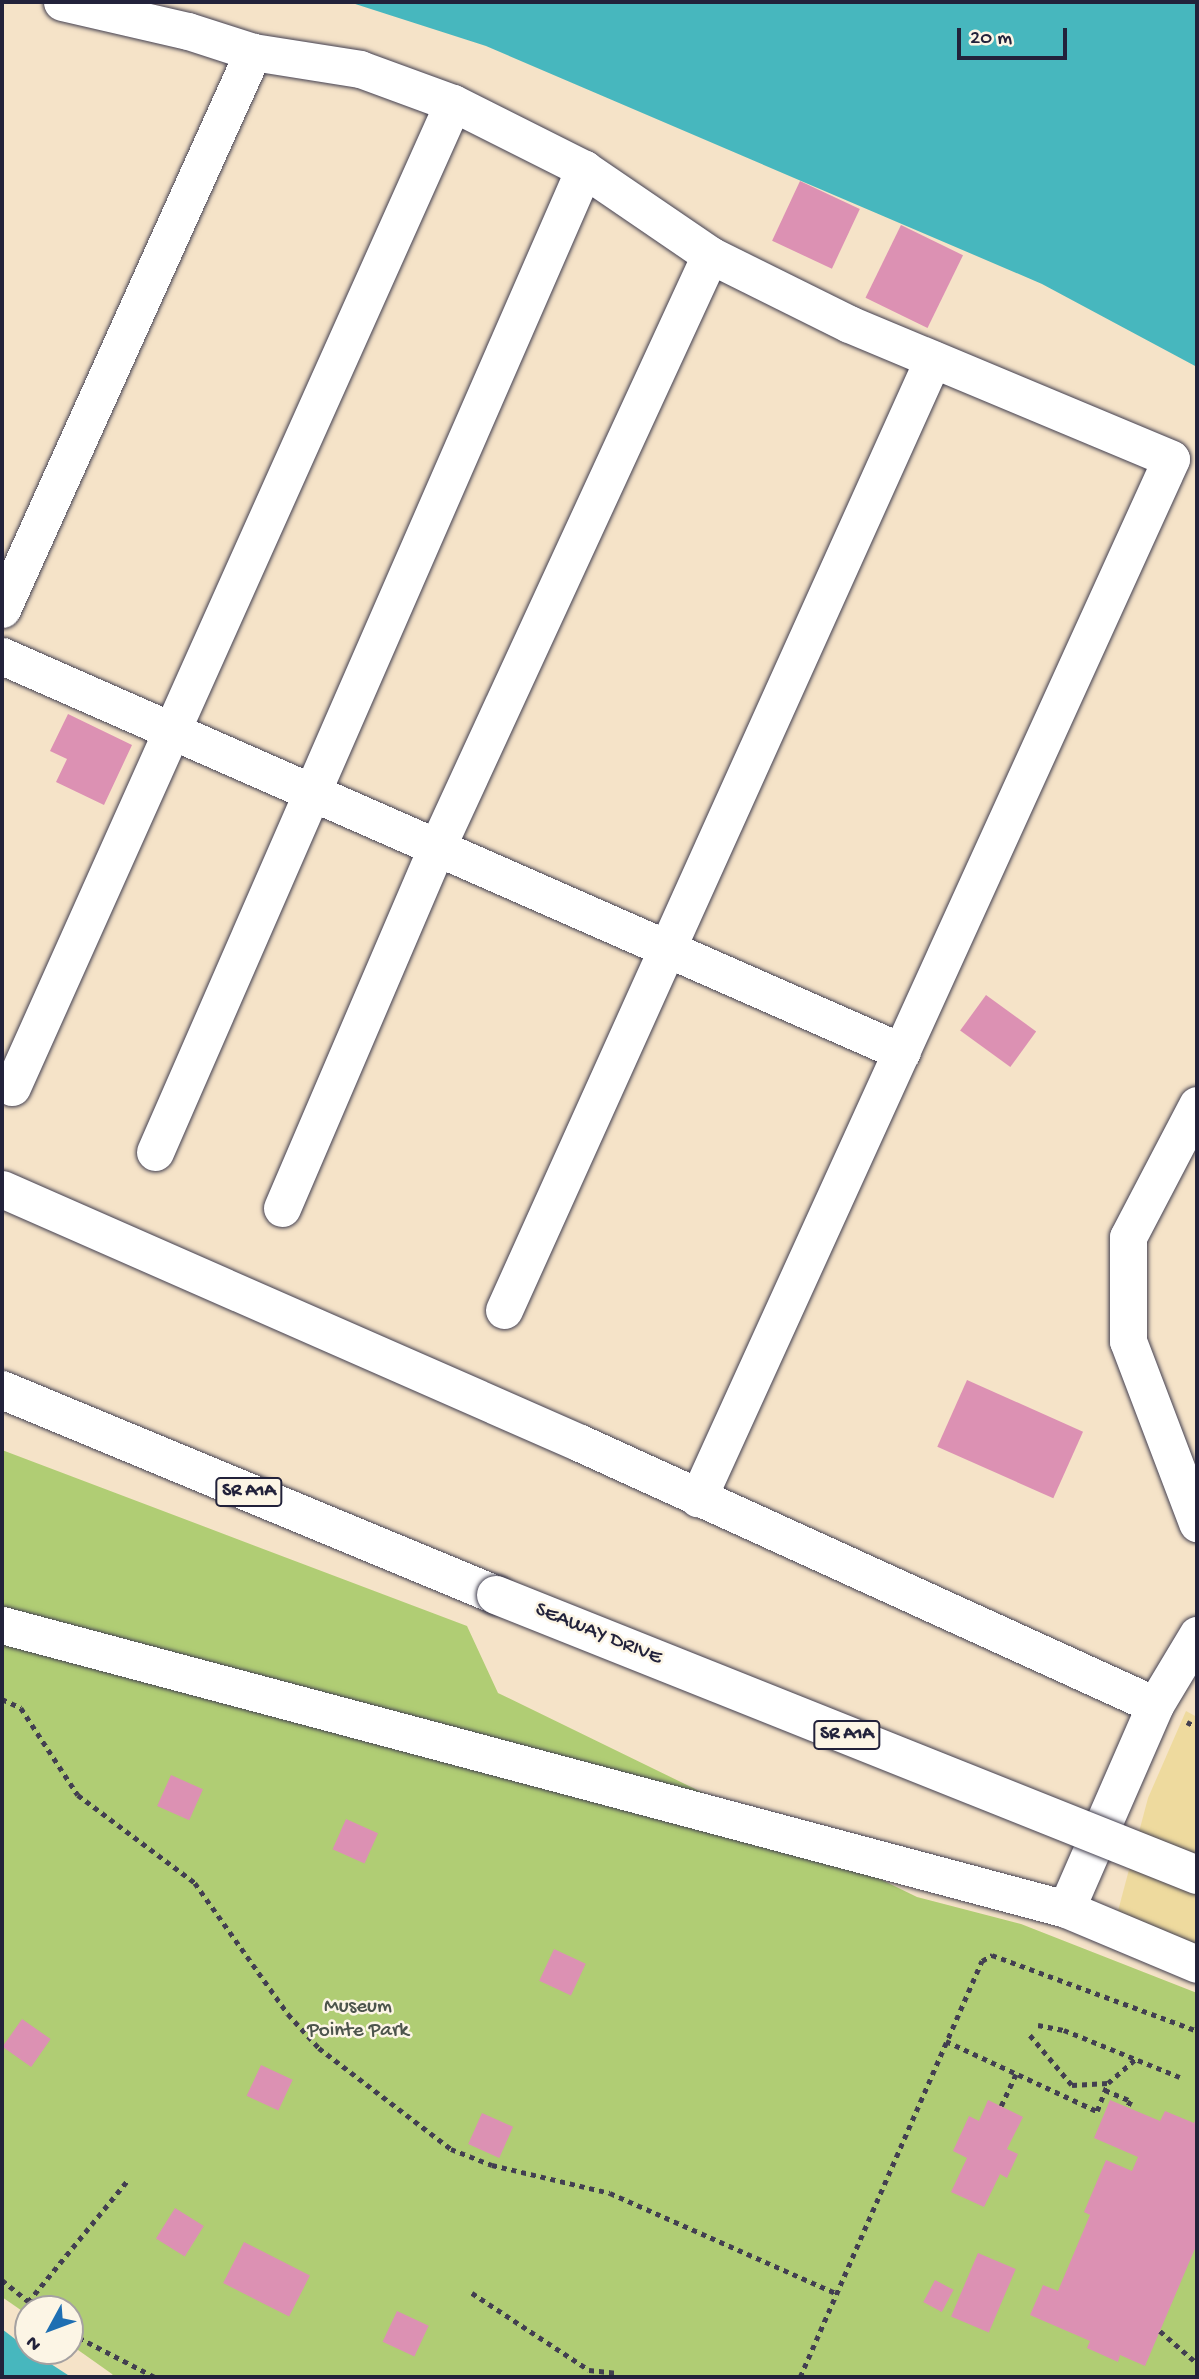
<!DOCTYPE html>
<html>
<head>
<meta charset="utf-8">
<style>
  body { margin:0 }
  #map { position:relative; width:1199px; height:2379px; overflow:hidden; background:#f5e3c8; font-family:"Gochi Hand",sans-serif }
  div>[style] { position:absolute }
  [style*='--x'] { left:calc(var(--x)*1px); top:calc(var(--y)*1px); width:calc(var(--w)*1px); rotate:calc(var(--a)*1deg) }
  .green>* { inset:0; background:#b0cd74 }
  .sand>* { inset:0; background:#eeda9e }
  .water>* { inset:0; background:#47b7be }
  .pier>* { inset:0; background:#f5e3c8 }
  .building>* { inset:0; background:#dc91b3; transform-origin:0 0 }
  .path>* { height:4.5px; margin-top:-2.25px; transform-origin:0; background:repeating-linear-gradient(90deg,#423f50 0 5px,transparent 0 10px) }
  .roads { filter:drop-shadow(0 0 2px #423f50) drop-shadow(0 0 2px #423f50) }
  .minor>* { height:37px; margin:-18.5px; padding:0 18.5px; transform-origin:18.5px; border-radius:18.5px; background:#fff }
  .major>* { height:38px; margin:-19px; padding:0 19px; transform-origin:19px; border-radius:19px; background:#fff }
  .bridges { filter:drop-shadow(0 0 2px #423f50) drop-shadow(0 0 2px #423f50) }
  .major-bridge>* { height:38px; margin:-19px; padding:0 19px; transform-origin:19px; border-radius:19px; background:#fff }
  span { translate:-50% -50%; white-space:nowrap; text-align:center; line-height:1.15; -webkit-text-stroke:5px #fcf5e5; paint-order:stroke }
  .shield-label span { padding:2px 5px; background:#fcf5e5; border:2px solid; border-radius:5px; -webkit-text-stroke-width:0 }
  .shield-label { font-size:19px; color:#22223b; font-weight:700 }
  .street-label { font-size:21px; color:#22223b }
  .park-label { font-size:21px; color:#4d554c }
  .frame { position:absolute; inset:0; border:4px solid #22223b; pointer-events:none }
  .north { position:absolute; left:14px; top:2295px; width:70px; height:70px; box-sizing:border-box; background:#fcf5e5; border:2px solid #a5a1a1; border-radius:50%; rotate:229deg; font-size:19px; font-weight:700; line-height:28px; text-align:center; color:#22223b }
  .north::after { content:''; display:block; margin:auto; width:24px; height:32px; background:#1f6fb2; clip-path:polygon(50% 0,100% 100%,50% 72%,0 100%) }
  .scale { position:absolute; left:957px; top:28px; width:110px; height:32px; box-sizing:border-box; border:4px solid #22223b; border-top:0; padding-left:9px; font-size:21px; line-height:24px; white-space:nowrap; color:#22223b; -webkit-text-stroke:5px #fcf5e5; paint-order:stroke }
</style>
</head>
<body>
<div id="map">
  <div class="green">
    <div style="clip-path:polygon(2px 1450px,467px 1626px,498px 1693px,917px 1897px,1021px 1924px,1197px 1993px,1197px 2377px,110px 2377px,70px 2349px,70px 2309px,28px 2309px,28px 2319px,2px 2300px)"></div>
  </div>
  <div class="sand">
    <div style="clip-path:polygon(1186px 1711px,1197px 1717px,1197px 1945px,1118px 1911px,1148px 1798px)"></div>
  </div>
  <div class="water">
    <div style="clip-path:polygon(349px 2px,1197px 2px,1197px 367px,1042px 284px,486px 46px)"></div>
    <div style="clip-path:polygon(2px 2300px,28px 2319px,28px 2351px,70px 2351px,110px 2377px,2px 2377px)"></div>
  </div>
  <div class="pier">
    <div style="clip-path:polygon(2px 2297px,28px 2315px,28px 2349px,2px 2329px)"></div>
    <div style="clip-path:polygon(71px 2345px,112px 2374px,114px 2377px,71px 2377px,31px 2351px,70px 2351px)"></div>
  </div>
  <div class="building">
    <div style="left:800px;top:181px;width:66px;height:66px;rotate:25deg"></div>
    <div style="left:901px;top:225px;width:69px;height:81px;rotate:26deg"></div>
    <div style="clip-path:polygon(68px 714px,132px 745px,104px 805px,56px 782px,67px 759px,50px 751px)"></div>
    <div style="left:986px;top:995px;width:62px;height:44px;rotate:36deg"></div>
    <div style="left:967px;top:1380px;width:127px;height:73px;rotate:24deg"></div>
    <div style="left:171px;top:1775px;width:35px;height:34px;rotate:24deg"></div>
    <div style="left:346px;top:1819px;width:35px;height:33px;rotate:24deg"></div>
    <div style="left:554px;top:1949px;width:35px;height:35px;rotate:25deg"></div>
    <div style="left:22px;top:2019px;width:35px;height:34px;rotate:35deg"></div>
    <div style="left:261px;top:2065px;width:35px;height:34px;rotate:25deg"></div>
    <div style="clip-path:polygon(988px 2100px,1023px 2117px,1007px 2149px,1018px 2154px,1007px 2178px,1000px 2174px,984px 2207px,951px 2192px,967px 2158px,953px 2151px,969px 2116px,979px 2121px)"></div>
    <div style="clip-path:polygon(1110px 2100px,1160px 2121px,1165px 2111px,1194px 2123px,1197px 2115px,1197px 2244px,1145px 2366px,1120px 2355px,1118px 2362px,1087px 2348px,1090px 2341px,1030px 2315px,1043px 2285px,1058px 2291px,1090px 2215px,1084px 2212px,1106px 2160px,1132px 2171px,1138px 2157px,1094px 2138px)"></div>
    <div style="left:482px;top:2113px;width:34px;height:34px;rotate:24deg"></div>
    <div style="left:175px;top:2208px;width:34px;height:36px;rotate:32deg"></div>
    <div style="left:244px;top:2242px;width:74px;height:46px;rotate:27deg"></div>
    <div style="left:978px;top:2253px;width:41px;height:69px;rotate:23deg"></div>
    <div style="left:935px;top:2280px;width:21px;height:25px;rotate:28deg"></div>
    <div style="left:397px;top:2311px;width:35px;height:34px;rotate:25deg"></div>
  </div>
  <div class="path">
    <div style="--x:2;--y:1699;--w:21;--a:25"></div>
    <div style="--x:21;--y:1708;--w:104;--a:56.8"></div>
    <div style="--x:78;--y:1795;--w:146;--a:36.9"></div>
    <div style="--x:195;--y:1883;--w:161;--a:54.6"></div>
    <div style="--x:288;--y:2014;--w:46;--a:47.6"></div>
    <div style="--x:319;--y:2048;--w:166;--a:37.4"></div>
    <div style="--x:451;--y:2149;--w:44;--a:21.3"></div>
    <div style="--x:492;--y:2165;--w:121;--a:13.3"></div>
    <div style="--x:610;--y:2193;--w:249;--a:23.9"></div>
    <div style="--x:1187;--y:1722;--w:11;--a:27"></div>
    <div style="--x:1038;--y:2025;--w:26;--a:11"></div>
    <div style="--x:1064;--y:2030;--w:125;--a:22.1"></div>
    <div style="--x:1030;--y:2035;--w:65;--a:50"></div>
    <div style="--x:1072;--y:2085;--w:36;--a:-3"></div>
    <div style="--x:946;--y:2041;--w:166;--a:24.9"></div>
    <div style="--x:1097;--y:2111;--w:30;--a:-69"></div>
    <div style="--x:1108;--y:2083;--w:37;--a:-41"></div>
    <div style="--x:1105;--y:2090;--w:28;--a:23"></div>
    <div style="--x:1131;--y:2101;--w:7;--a:117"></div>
    <div style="--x:1001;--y:2106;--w:35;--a:-65"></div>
    <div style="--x:2;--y:2280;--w:46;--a:38.9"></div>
    <div style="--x:472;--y:2293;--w:140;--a:33.3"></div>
    <div style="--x:589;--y:2370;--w:29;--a:6"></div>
    <div style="--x:28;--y:2302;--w:158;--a:-50.7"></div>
    <div style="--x:1160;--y:2331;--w:49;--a:40.9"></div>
    <div style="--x:70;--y:2333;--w:96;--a:27.4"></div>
    <div style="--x:800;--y:2377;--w:454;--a:-66.4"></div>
    <div style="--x:982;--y:1961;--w:12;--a:-31"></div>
    <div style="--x:992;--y:1955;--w:219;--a:20.3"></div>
  </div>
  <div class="roads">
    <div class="minor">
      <div style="--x:62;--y:2;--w:129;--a:13"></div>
      <div style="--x:188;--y:31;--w:68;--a:17.9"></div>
      <div style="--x:253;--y:52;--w:108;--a:9"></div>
      <div style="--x:360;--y:69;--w:99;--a:20.1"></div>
      <div style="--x:453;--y:103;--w:147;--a:26.7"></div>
      <div style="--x:584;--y:169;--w:153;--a:34.3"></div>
      <div style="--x:710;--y:255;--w:155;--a:26.4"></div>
      <div style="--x:849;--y:324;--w:349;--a:22.7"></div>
      <div style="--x:1171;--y:459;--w:1142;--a:114.48"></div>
      <div style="--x:2;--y:609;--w:611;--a:-65.74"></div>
      <div style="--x:2;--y:656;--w:983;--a:23.75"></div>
      <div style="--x:12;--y:1087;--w:1078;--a:-65.86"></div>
      <div style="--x:1197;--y:1105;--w:149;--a:117.6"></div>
      <div style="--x:1128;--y:1237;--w:104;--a:90"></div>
      <div style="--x:1128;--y:1341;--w:195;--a:69.2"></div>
      <div style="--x:155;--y:1152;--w:1073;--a:-66.42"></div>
      <div style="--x:2;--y:1189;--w:631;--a:23.72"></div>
      <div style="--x:580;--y:1443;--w:632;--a:24.5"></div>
      <div style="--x:282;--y:1208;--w:393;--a:-66.8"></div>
      <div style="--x:437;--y:847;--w:652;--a:-65.24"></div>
      <div style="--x:504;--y:1310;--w:1043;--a:-65.72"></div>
      <div style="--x:2;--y:1625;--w:1101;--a:14.94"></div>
      <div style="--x:1066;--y:1909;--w:142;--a:22.8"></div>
      <div style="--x:1066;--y:1909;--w:223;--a:-66.4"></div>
      <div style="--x:1155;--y:1705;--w:82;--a:-59"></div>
    </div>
    <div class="major">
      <div style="--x:2;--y:1390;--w:535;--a:22.54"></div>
    </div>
  </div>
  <div class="bridges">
    <div class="major-bridge">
      <div style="--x:496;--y:1595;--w:755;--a:21.77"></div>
    </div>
  </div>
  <div class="shield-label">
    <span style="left:249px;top:1492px">SR A1A</span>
    <span style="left:847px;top:1735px">SR A1A</span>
  </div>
  <div class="street-label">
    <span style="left:598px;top:1635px;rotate:22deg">SEAWAY DRIVE</span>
  </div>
  <div class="park-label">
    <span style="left:358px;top:2020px">Museum<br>Pointe Park</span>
  </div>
  <div class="frame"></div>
  <div class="north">N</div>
  <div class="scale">20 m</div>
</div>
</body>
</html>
